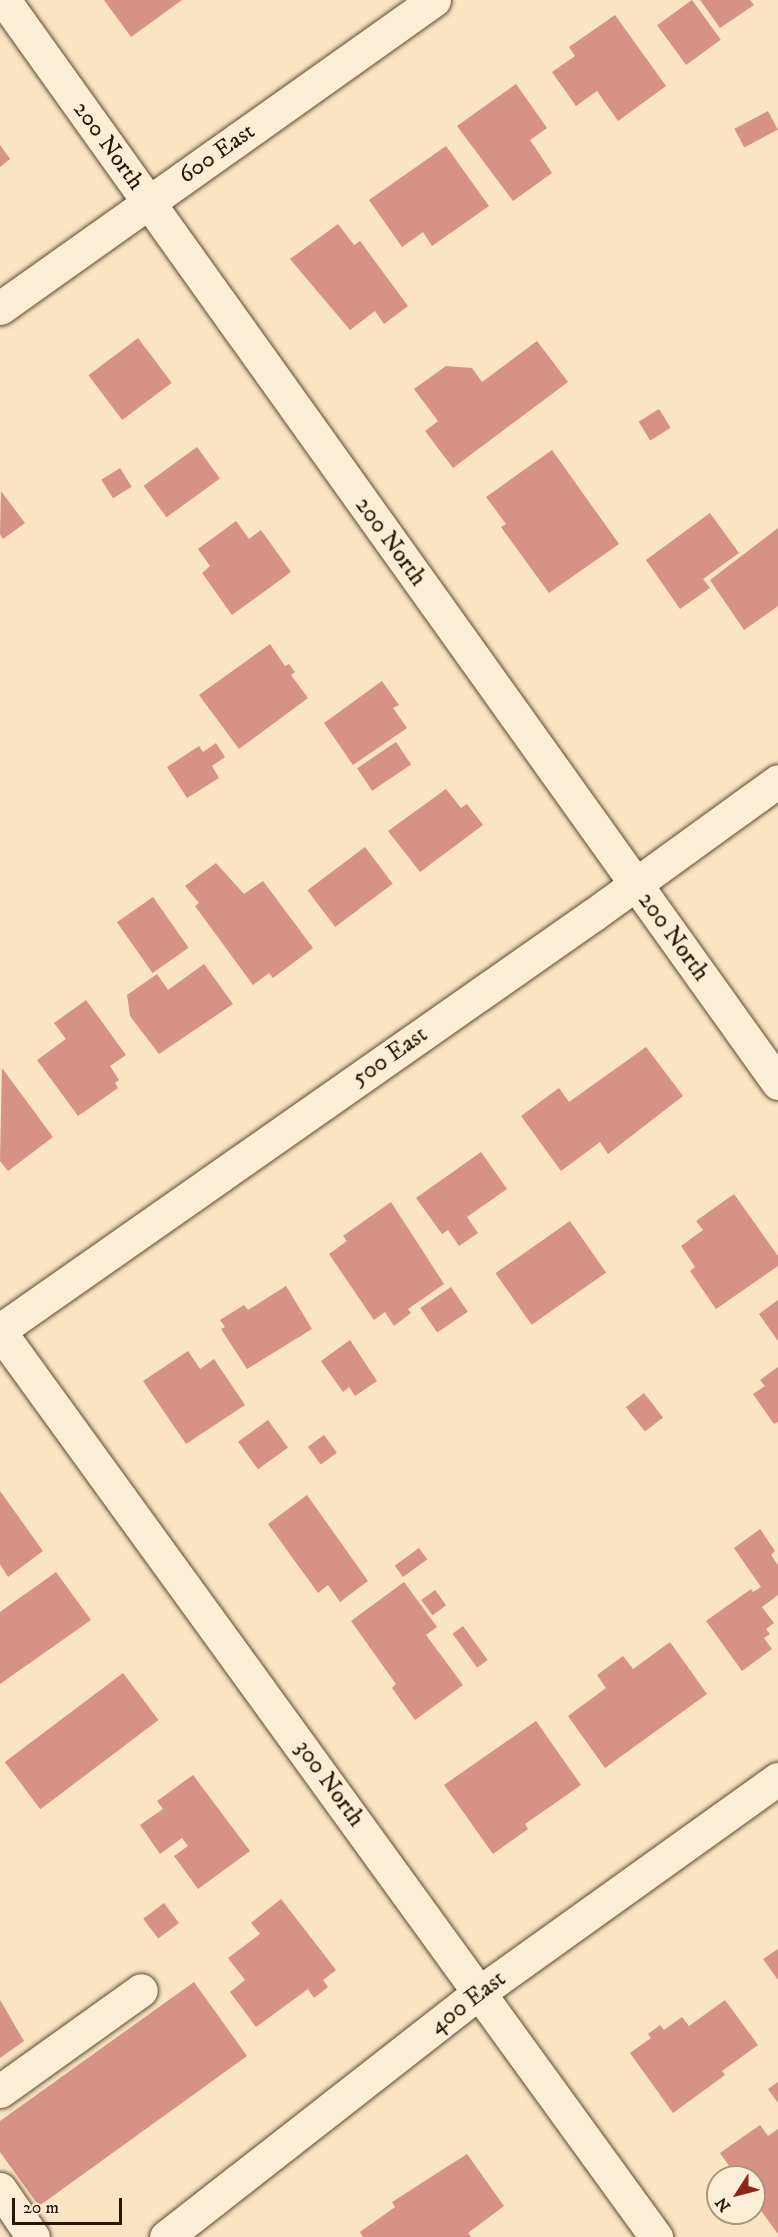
<!DOCTYPE html>
<html>
<head>
<meta charset="utf-8">
<style>
  body { margin:0 }
  #map { position:relative; width:778px; height:2237px; overflow:hidden; background:#fae4c1; font-family:"IM FELL DW Pica",serif }
  div>[style] { position:absolute }
  [style*='--x'] { left:calc(var(--x)*1px); top:calc(var(--y)*1px); width:calc(var(--w)*1px); rotate:calc(var(--a)*1deg) }
  .building>* { inset:0; background:#d59285; transform-origin:0 0 }
  .roads { filter:drop-shadow(0 0 2px #5c4a31) drop-shadow(0 0 2px #5c4a31) }
  .minor>* { height:33px; margin:-16.5px; padding:0 16.5px; transform-origin:16.5px; border-radius:16.5px; background:#fcedd7 }
  span { translate:-50% -50%; white-space:nowrap; text-align:center; line-height:1.15; -webkit-text-stroke:6px #fcedd7; paint-order:stroke }
  .street-label { font-size:24px; color:#281601 }
  .north { position:absolute; left:706px; top:2165px; width:60px; height:60px; box-sizing:border-box; background:#fcedd7; border:2px solid #a79781; border-radius:50%; rotate:234deg; font-size:16px; font-weight:700; line-height:24px; text-align:center; color:#281601 }
  .north::after { content:''; display:block; margin:auto; width:21px; height:27px; background:#8f2418; clip-path:polygon(50% 0,100% 100%,50% 72%,0 100%) }
  .scale { position:absolute; left:12px; top:2198px; width:110px; height:27px; box-sizing:border-box; border:3px solid #281601; border-top:0; padding-left:8px; font-size:18px; line-height:21px; white-space:nowrap; color:#281601; -webkit-text-stroke:4px #fcedd7; paint-order:stroke }
</style>
</head>
<body>
<div id="map">
  <div class="building">
    <div style="clip-path:polygon(104px 0,182px 0,131px 37px)"></div>
    <div style="left:692px;top:0;width:49px;height:43px;rotate:54deg"></div>
    <div style="clip-path:polygon(700px 0,750px 0,754px 5px,720px 28px)"></div>
    <div style="clip-path:polygon(615px 15px,666px 86px,618px 121px,597px 91px,576px 106px,552px 72px,575px 56px,569px 47px)"></div>
    <div style="clip-path:polygon(516px 84px,547px 128px,530px 140px,552px 173px,513px 201px,457px 126px)"></div>
    <div style="left:768px;top:111px;width:21px;height:38px;rotate:62deg"></div>
    <div style="clip-path:polygon(0 145px,10px 159px,0 167px)"></div>
    <div style="clip-path:polygon(446px 146px,489px 206px,432px 246px,423px 232px,402px 247px,369px 200px)"></div>
    <div style="clip-path:polygon(338px 224px,354px 245px,360px 241px,408px 306px,384px 324px,375px 311px,350px 330px,290px 259px)"></div>
    <div style="left:138px;top:338px;width:56px;height:62px;rotate:53deg"></div>
    <div style="clip-path:polygon(537px 341px,568px 382px,453px 468px,425px 431px,438px 421px,414px 389px,446px 366px,472px 368px,482px 382px)"></div>
    <div style="left:659px;top:409px;width:22px;height:24px;rotate:58deg"></div>
    <div style="left:197px;top:447px;width:39px;height:66px;rotate:54deg"></div>
    <div style="clip-path:polygon(552px 450px,619px 544px,549px 593px,501px 527px,506px 524px,486px 497px)"></div>
    <div style="left:120px;top:468px;width:22px;height:22px;rotate:58deg"></div>
    <div style="clip-path:polygon(1px 491px,25px 523px,3px 539px,0 534px)"></div>
    <div style="clip-path:polygon(710px 513px,739px 553px,703px 579px,710px 588px,680px 609px,646px 560px)"></div>
    <div style="clip-path:polygon(236px 521px,249px 539px,261px 530px,291px 572px,232px 615px,202px 573px,210px 566px,198px 549px)"></div>
    <div style="clip-path:polygon(778px 528px,778px 606px,744px 630px,710px 580px)"></div>
    <div style="clip-path:polygon(270px 644px,285px 666px,289px 664px,295px 672px,291px 675px,308px 698px,239px 749px,199px 695px)"></div>
    <div style="clip-path:polygon(382px 681px,399px 705px,393px 708px,407px 728px,353px 765px,324px 723px)"></div>
    <div style="left:396px;top:742px;width:27px;height:47px;rotate:56deg"></div>
    <div style="clip-path:polygon(216px 743px,225px 757px,212px 766px,219px 778px,187px 798px,167px 767px,199px 746px,203px 752px)"></div>
    <div style="clip-path:polygon(446px 789px,461px 808px,467px 804px,483px 825px,420px 872px,388px 831px)"></div>
    <div style="left:365px;top:847px;width:46px;height:72px;rotate:53deg"></div>
    <div style="clip-path:polygon(216px 863px,244px 894px,263px 881px,313px 948px,273px 978px,269px 973px,253px 985px,195px 906px,199px 903px,185px 886px)"></div>
    <div style="left:153px;top:897px;width:62px;height:44px;rotate:55deg"></div>
    <div style="clip-path:polygon(204px 964px,233px 1004px,159px 1054px,130px 1016px,127px 995px,157px 974px,168px 990px)"></div>
    <div style="clip-path:polygon(86px 1000px,126px 1055px,110px 1066px,119px 1080px,115px 1083px,118px 1088px,78px 1116px,37px 1060px,66px 1039px,54px 1023px)"></div>
    <div style="clip-path:polygon(646px 1047px,683px 1096px,608px 1154px,600px 1142px,561px 1171px,521px 1116px,559px 1088px,569px 1102px)"></div>
    <div style="clip-path:polygon(2px 1068px,53px 1137px,8px 1171px,0 1161px)"></div>
    <div style="clip-path:polygon(481px 1152px,507px 1189px,467px 1217px,478px 1233px,459px 1246px,448px 1230px,442px 1234px,416px 1198px)"></div>
    <div style="clip-path:polygon(734px 1194px,778px 1256px,778px 1266px,716px 1309px,690px 1271px,695px 1267px,681px 1246px,703px 1230px,696px 1221px)"></div>
    <div style="clip-path:polygon(391px 1202px,444px 1284px,408px 1309px,411px 1313px,394px 1326px,385px 1312px,374px 1320px,329px 1254px,347px 1241px,343px 1236px)"></div>
    <div style="left:570px;top:1221px;width:63px;height:91px;rotate:55deg"></div>
    <div style="clip-path:polygon(286px 1286px,312px 1329px,247px 1369px,221px 1329px,225px 1327px,220px 1320px,244px 1305px,248px 1310px)"></div>
    <div style="left:451px;top:1287px;width:30px;height:37px;rotate:56deg"></div>
    <div style="clip-path:polygon(778px 1300px,778px 1341px,759px 1314px)"></div>
    <div style="clip-path:polygon(350px 1340px,377px 1381px,355px 1396px,349px 1387px,343px 1392px,321px 1361px)"></div>
    <div style="clip-path:polygon(188px 1351px,200px 1369px,214px 1359px,245px 1405px,186px 1444px,143px 1381px)"></div>
    <div style="clip-path:polygon(778px 1367px,778px 1422px,774px 1424px,753px 1394px,765px 1386px,760px 1380px)"></div>
    <div style="left:644px;top:1393px;width:31px;height:23px;rotate:52deg"></div>
    <div style="left:268px;top:1420px;width:34px;height:37px;rotate:54deg"></div>
    <div style="left:324px;top:1435px;width:22px;height:20px;rotate:54deg"></div>
    <div style="clip-path:polygon(0 1491px,43px 1551px,8px 1577px,0 1564px)"></div>
    <div style="clip-path:polygon(307px 1495px,368px 1581px,340px 1602px,328px 1585px,318px 1593px,268px 1524px)"></div>
    <div style="clip-path:polygon(760px 1529px,775px 1551px,771px 1555px,778px 1565px,778px 1595px,762px 1607px,774px 1623px,766px 1629px,770px 1634px,764px 1638px,772px 1649px,742px 1671px,706px 1621px,751px 1589px,753px 1592px,761px 1587px,734px 1548px)"></div>
    <div style="left:419px;top:1548px;width:14px;height:30px;rotate:54deg"></div>
    <div style="clip-path:polygon(56px 1572px,91px 1620px,0 1684px,0 1612px)"></div>
    <div style="clip-path:polygon(404px 1582px,437px 1627px,426px 1635px,463px 1685px,415px 1720px,392px 1688px,396px 1684px,351px 1621px)"></div>
    <div style="left:435px;top:1590px;width:19px;height:17px;rotate:54deg"></div>
    <div style="left:463px;top:1626px;width:42px;height:13px;rotate:54deg"></div>
    <div style="clip-path:polygon(670px 1642px,707px 1694px,605px 1768px,568px 1716px,606px 1688px,597px 1675px,623px 1656px,633px 1669px)"></div>
    <div style="left:123px;top:1673px;width:59px;height:148px;rotate:53deg"></div>
    <div style="clip-path:polygon(536px 1721px,581px 1785px,525px 1824px,528px 1829px,493px 1854px,444px 1785px)"></div>
    <div style="clip-path:polygon(193px 1775px,250px 1851px,198px 1889px,174px 1856px,188px 1846px,182px 1838px,160px 1854px,140px 1825px,163px 1809px,157px 1801px)"></div>
    <div style="clip-path:polygon(281px 1899px,336px 1970px,323px 1980px,328px 1987px,314px 1998px,308px 1989px,256px 2027px,230px 1992px,245px 1980px,228px 1958px,260px 1934px,251px 1923px)"></div>
    <div style="left:164px;top:1903px;width:25px;height:26px;rotate:53deg"></div>
    <div style="clip-path:polygon(778px 1949px,778px 1980px,763px 1959px)"></div>
    <div style="clip-path:polygon(194px 1982px,247px 2056px,39px 2206px,0 2152px,0 2121px)"></div>
    <div style="clip-path:polygon(0 2000px,24px 2041px,0 2058px)"></div>
    <div style="clip-path:polygon(725px 2000px,758px 2045px,722px 2071px,725px 2075px,673px 2113px,630px 2053px,651px 2038px,648px 2034px,660px 2025px,664px 2030px,682px 2017px,689px 2026px)"></div>
    <div style="clip-path:polygon(778px 2082px,778px 2103px,768px 2089px)"></div>
    <div style="clip-path:polygon(760px 2125px,768px 2136px,778px 2129px,778px 2234px,754px 2201px,754px 2177px,737px 2177px,720px 2153px)"></div>
    <div style="clip-path:polygon(467px 2154px,504px 2206px,468px 2233px,471px 2237px,363px 2237px,360px 2232px,395px 2207px,392px 2202px)"></div>
  </div>
  <div class="roads">
    <div class="minor">
      <div style="--x:4;--y:0;--w:1331;--a:54.45"></div>
      <div style="--x:0;--y:308;--w:532;--a:-35.36"></div>
      <div style="--x:0;--y:1330;--w:724;--a:-34.99"></div>
      <div style="--x:593;--y:915;--w:228;--a:-35.9"></div>
      <div style="--x:0;--y:1332;--w:1118;--a:54.06"></div>
      <div style="--x:0;--y:2091;--w:173;--a:-35.6"></div>
      <div style="--x:0;--y:2189;--w:58;--a:55.5"></div>
      <div style="--x:166;--y:2237;--w:398;--a:-38"></div>
      <div style="--x:480;--y:1992;--w:366;--a:-35.6"></div>
    </div>
  </div>
  <div class="street-label">
    <span style="left:108px;top:146px;rotate:54deg">200 North</span>
    <span style="left:217px;top:154px;rotate:-35deg">600 East</span>
    <span style="left:390px;top:542px;rotate:54deg">200 North</span>
    <span style="left:673px;top:937px;rotate:54deg">200 North</span>
    <span style="left:390px;top:1057px;rotate:-35deg">500 East</span>
    <span style="left:329px;top:1784px;rotate:54deg">300 North</span>
    <span style="left:468px;top:2003px;rotate:-37deg">400 East</span>
  </div>
  <div class="north">N</div>
  <div class="scale">20 m</div>
</div>
</body>
</html>
